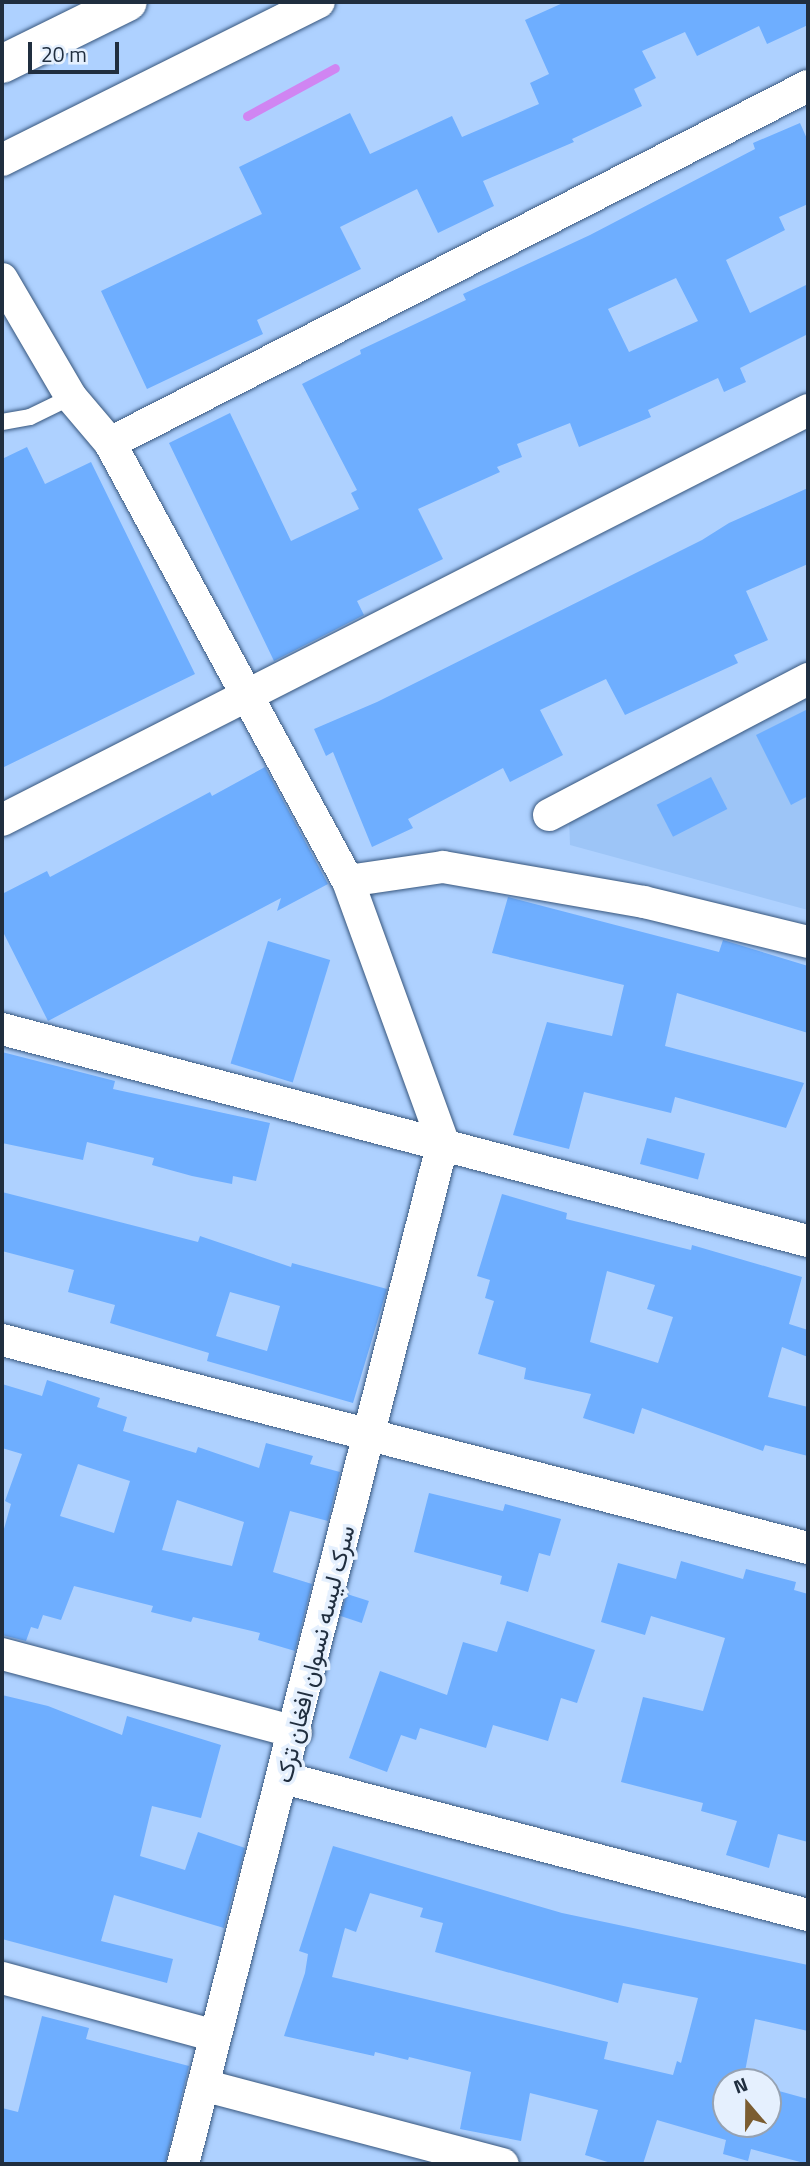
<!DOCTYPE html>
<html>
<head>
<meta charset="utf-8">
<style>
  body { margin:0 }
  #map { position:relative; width:810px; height:2166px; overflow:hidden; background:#aed1ff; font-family:"Titillium Web",Vazirmatn,sans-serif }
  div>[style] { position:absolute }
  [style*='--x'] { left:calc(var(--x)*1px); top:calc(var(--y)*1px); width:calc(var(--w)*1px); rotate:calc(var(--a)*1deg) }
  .built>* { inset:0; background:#9dc5f7 }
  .stream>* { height:9px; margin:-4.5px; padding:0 4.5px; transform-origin:4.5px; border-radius:4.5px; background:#d085f2 }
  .building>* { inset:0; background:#6eaeff; transform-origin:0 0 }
  .roads { filter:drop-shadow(0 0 2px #37567d) drop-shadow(0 0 2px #37567d) }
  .service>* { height:16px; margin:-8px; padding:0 8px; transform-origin:8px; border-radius:8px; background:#fff }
  .minor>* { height:32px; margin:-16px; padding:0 16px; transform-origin:16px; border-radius:16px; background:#fff }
  .primary>* { height:38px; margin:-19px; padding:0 19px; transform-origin:19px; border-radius:19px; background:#fff }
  span { translate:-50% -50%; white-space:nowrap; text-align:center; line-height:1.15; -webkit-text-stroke:7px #e5f0fe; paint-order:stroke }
  .street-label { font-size:24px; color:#202e3f }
  .frame { position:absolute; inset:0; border:4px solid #202e3f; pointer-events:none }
  .north { position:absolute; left:712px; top:2068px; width:70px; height:70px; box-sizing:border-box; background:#e5f0fe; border:2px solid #96a2b2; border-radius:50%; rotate:340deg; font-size:19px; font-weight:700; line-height:28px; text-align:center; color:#202e3f }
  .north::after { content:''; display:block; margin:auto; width:24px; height:32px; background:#7b5d31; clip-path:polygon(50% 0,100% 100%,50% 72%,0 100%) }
  .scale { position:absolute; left:28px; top:42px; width:91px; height:32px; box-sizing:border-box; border:4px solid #202e3f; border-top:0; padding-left:9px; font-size:21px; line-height:24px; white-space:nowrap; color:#202e3f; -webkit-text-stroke:5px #e5f0fe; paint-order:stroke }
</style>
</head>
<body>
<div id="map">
  <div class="built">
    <div style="clip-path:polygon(808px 696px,808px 910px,570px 845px,569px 818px)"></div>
  </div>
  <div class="stream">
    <div style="--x:247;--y:116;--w:100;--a:-28.6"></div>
  </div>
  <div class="building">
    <div style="clip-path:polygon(565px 2px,808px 2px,808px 25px,767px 44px,759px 26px,697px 56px,685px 32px,642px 51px,656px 78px,634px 89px,642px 106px,572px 139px,574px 142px,483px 181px,494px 206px,438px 233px,417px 189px,340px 227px,361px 269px,257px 320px,263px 334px,147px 389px,101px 291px,262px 214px,239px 167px,350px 113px,370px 154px,452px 116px,462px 137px,539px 104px,530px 83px,549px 74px,525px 20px)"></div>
    <div style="clip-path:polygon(evenodd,800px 123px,808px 141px,808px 204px,779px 217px,785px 230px,726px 260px,750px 313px,808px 284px,808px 334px,740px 368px,746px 382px,724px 392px,718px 378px,648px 410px,651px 417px,579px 447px,570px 423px,517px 444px,522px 457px,497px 467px,500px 472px,418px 509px,443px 559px,357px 601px,364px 615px,274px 661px,169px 443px,230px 413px,291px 541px,359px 509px,351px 493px,357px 490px,302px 384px,361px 354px,360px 350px,466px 300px,463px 294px,590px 235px,755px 149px,753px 143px,800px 123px,676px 278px,698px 321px,629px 352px,608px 309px,676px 278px)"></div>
    <div style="clip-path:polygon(27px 447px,45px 484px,91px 462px,195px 674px,2px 768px,2px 459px)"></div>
    <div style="clip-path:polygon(808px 488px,808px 564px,746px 591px,768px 640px,734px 655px,738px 663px,625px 715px,606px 679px,540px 710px,563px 755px,510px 782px,503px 768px,408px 819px,413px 828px,372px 847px,333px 752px,326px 756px,314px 729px,377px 702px,702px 540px,729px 523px)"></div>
    <div style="clip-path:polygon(808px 709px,808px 796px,791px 805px,756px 735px)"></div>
    <div style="clip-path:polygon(265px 767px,328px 884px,277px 911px,281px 898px,48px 1021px,2px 930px,2px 894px,47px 871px,50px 877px,210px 792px,212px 796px)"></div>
    <div style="left:711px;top:777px;width:36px;height:61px;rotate:63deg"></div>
    <div style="clip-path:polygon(508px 897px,719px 952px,723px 940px,808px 966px,808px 1033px,677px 993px,665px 1046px,804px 1083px,786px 1128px,675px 1097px,671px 1113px,584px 1092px,569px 1149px,513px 1135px,547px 1022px,612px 1036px,624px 985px,492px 953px)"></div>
    <div style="left:268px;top:941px;width:65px;height:128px;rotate:17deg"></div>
    <div style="clip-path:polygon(2px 1052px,115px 1081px,113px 1089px,270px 1123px,256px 1181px,233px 1176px,232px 1184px,192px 1176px,152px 1165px,154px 1158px,87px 1142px,83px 1160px,2px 1143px)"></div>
    <div style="left:647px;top:1138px;width:60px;height:27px;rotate:15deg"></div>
    <div style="clip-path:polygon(evenodd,2px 1192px,198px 1242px,200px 1236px,291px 1267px,292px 1263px,387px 1289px,353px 1403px,207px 1361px,209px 1353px,110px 1323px,115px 1305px,68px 1292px,74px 1270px,2px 1251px,2px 1192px,230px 1292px,280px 1306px,267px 1351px,216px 1336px,230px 1292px)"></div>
    <div style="clip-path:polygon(evenodd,502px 1194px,567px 1213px,566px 1219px,691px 1250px,692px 1245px,802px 1277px,789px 1324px,808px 1330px,808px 1357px,782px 1347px,768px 1397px,808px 1407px,808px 1456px,765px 1445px,763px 1451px,642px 1408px,634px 1434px,583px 1418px,591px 1394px,524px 1379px,526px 1368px,478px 1354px,494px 1301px,485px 1298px,490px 1280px,477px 1276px,502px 1194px,607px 1271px,655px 1285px,647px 1309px,673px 1317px,658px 1363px,590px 1342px,607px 1271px)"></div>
    <div style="clip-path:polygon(evenodd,47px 1380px,100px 1398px,97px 1407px,127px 1417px,123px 1431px,196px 1453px,198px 1447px,259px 1468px,266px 1443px,313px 1456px,310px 1464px,340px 1472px,328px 1521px,290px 1511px,273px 1572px,312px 1584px,295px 1651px,258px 1640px,260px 1633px,193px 1617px,191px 1622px,151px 1612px,153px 1606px,74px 1586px,61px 1620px,43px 1615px,38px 1629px,31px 1627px,26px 1641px,2px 1635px,2px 1536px,11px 1504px,5px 1501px,22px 1454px,2px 1448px,2px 1384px,42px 1396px,47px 1380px,78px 1464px,130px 1481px,114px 1533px,60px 1516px,78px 1464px,47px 1380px,177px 1500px,244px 1522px,232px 1566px,162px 1550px,177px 1500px)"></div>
    <div style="clip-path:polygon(429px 1493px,503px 1511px,505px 1504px,561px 1519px,550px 1556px,539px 1553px,528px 1592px,500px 1584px,502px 1576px,414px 1552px)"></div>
    <div style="clip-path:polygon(681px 1561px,743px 1579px,746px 1569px,796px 1582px,794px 1590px,808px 1594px,808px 1842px,778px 1834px,769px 1868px,726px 1855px,737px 1821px,701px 1811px,703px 1803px,621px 1782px,643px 1697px,703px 1711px,725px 1638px,651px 1616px,645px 1635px,601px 1622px,618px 1563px,676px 1579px)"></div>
    <div style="left:347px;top:1594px;width:23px;height:23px;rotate:18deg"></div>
    <div style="clip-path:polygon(507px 1621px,595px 1650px,577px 1703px,561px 1698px,548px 1741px,493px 1725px,486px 1748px,420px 1728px,416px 1740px,401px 1735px,387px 1772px,349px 1758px,380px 1671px,447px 1695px,463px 1642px,497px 1652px)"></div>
    <div style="clip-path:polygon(2px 1695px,48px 1706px,122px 1735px,127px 1716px,221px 1745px,201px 1818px,152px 1806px,140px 1856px,185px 1870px,198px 1832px,245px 1848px,224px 1928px,114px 1895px,101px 1941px,173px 1959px,167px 1983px,2px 1939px)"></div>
    <div style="clip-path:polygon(evenodd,333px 1846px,562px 1913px,808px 1965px,808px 2031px,755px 2019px,743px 2082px,726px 2082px,726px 2124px,768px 2124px,768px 2088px,808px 2099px,808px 2164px,751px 2149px,748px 2161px,723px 2154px,726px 2140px,657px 2120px,643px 2164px,614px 2164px,585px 2155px,598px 2110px,530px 2093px,521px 2141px,460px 2129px,471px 2072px,409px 2057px,408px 2060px,375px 2052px,374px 2056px,284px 2036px,305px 1973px,308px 1954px,299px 1951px,333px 1846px,370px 1893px,423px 1908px,420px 1917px,443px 1923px,435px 1952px,618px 2003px,623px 1983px,698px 1998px,681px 2063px,677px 2061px,673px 2075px,604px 2059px,608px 2042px,332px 1977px,345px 1928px,356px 1932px,370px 1893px)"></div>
    <div style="clip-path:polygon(42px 2016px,89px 2028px,86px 2039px,189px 2066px,165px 2164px,2px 2164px,2px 2108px,18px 2112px)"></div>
  </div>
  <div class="roads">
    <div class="service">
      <div style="--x:2;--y:422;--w:28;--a:-10"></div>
      <div style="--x:30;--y:417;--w:46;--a:-26"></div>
    </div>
    <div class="minor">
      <div style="--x:2;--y:160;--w:354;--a:-26.5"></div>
      <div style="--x:2;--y:279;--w:137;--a:59.7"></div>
      <div style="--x:71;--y:397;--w:60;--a:49.7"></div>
      <div style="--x:110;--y:443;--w:498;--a:61.5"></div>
      <div style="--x:348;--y:881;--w:278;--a:70"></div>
      <div style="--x:443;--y:1142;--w:1055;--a:104.27"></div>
      <div style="--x:110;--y:443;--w:784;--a:-27.09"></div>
      <div style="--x:549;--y:815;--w:293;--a:-27.7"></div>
      <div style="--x:2;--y:820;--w:904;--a:-26.96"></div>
      <div style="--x:348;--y:881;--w:96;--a:-8.4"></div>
      <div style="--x:443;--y:867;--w:204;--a:9.9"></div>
      <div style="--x:644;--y:902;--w:169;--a:13.7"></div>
      <div style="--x:2;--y:1029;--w:833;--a:14.74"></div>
      <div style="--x:2;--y:1340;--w:832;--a:14.47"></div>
      <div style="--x:2;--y:1654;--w:304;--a:14.9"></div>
      <div style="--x:284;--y:1778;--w:542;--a:14.65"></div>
      <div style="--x:2;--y:1978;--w:221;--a:15.2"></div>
      <div style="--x:203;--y:2085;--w:310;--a:14.8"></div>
    </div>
    <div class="primary">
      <div style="--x:2;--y:64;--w:140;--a:-26.2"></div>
    </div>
  </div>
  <div class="street-label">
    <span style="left:315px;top:1654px;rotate:-76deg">سرک لیسه نسوان افغان‌ ترک</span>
  </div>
  <div class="frame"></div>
  <div class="north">N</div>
  <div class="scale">20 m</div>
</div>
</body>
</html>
